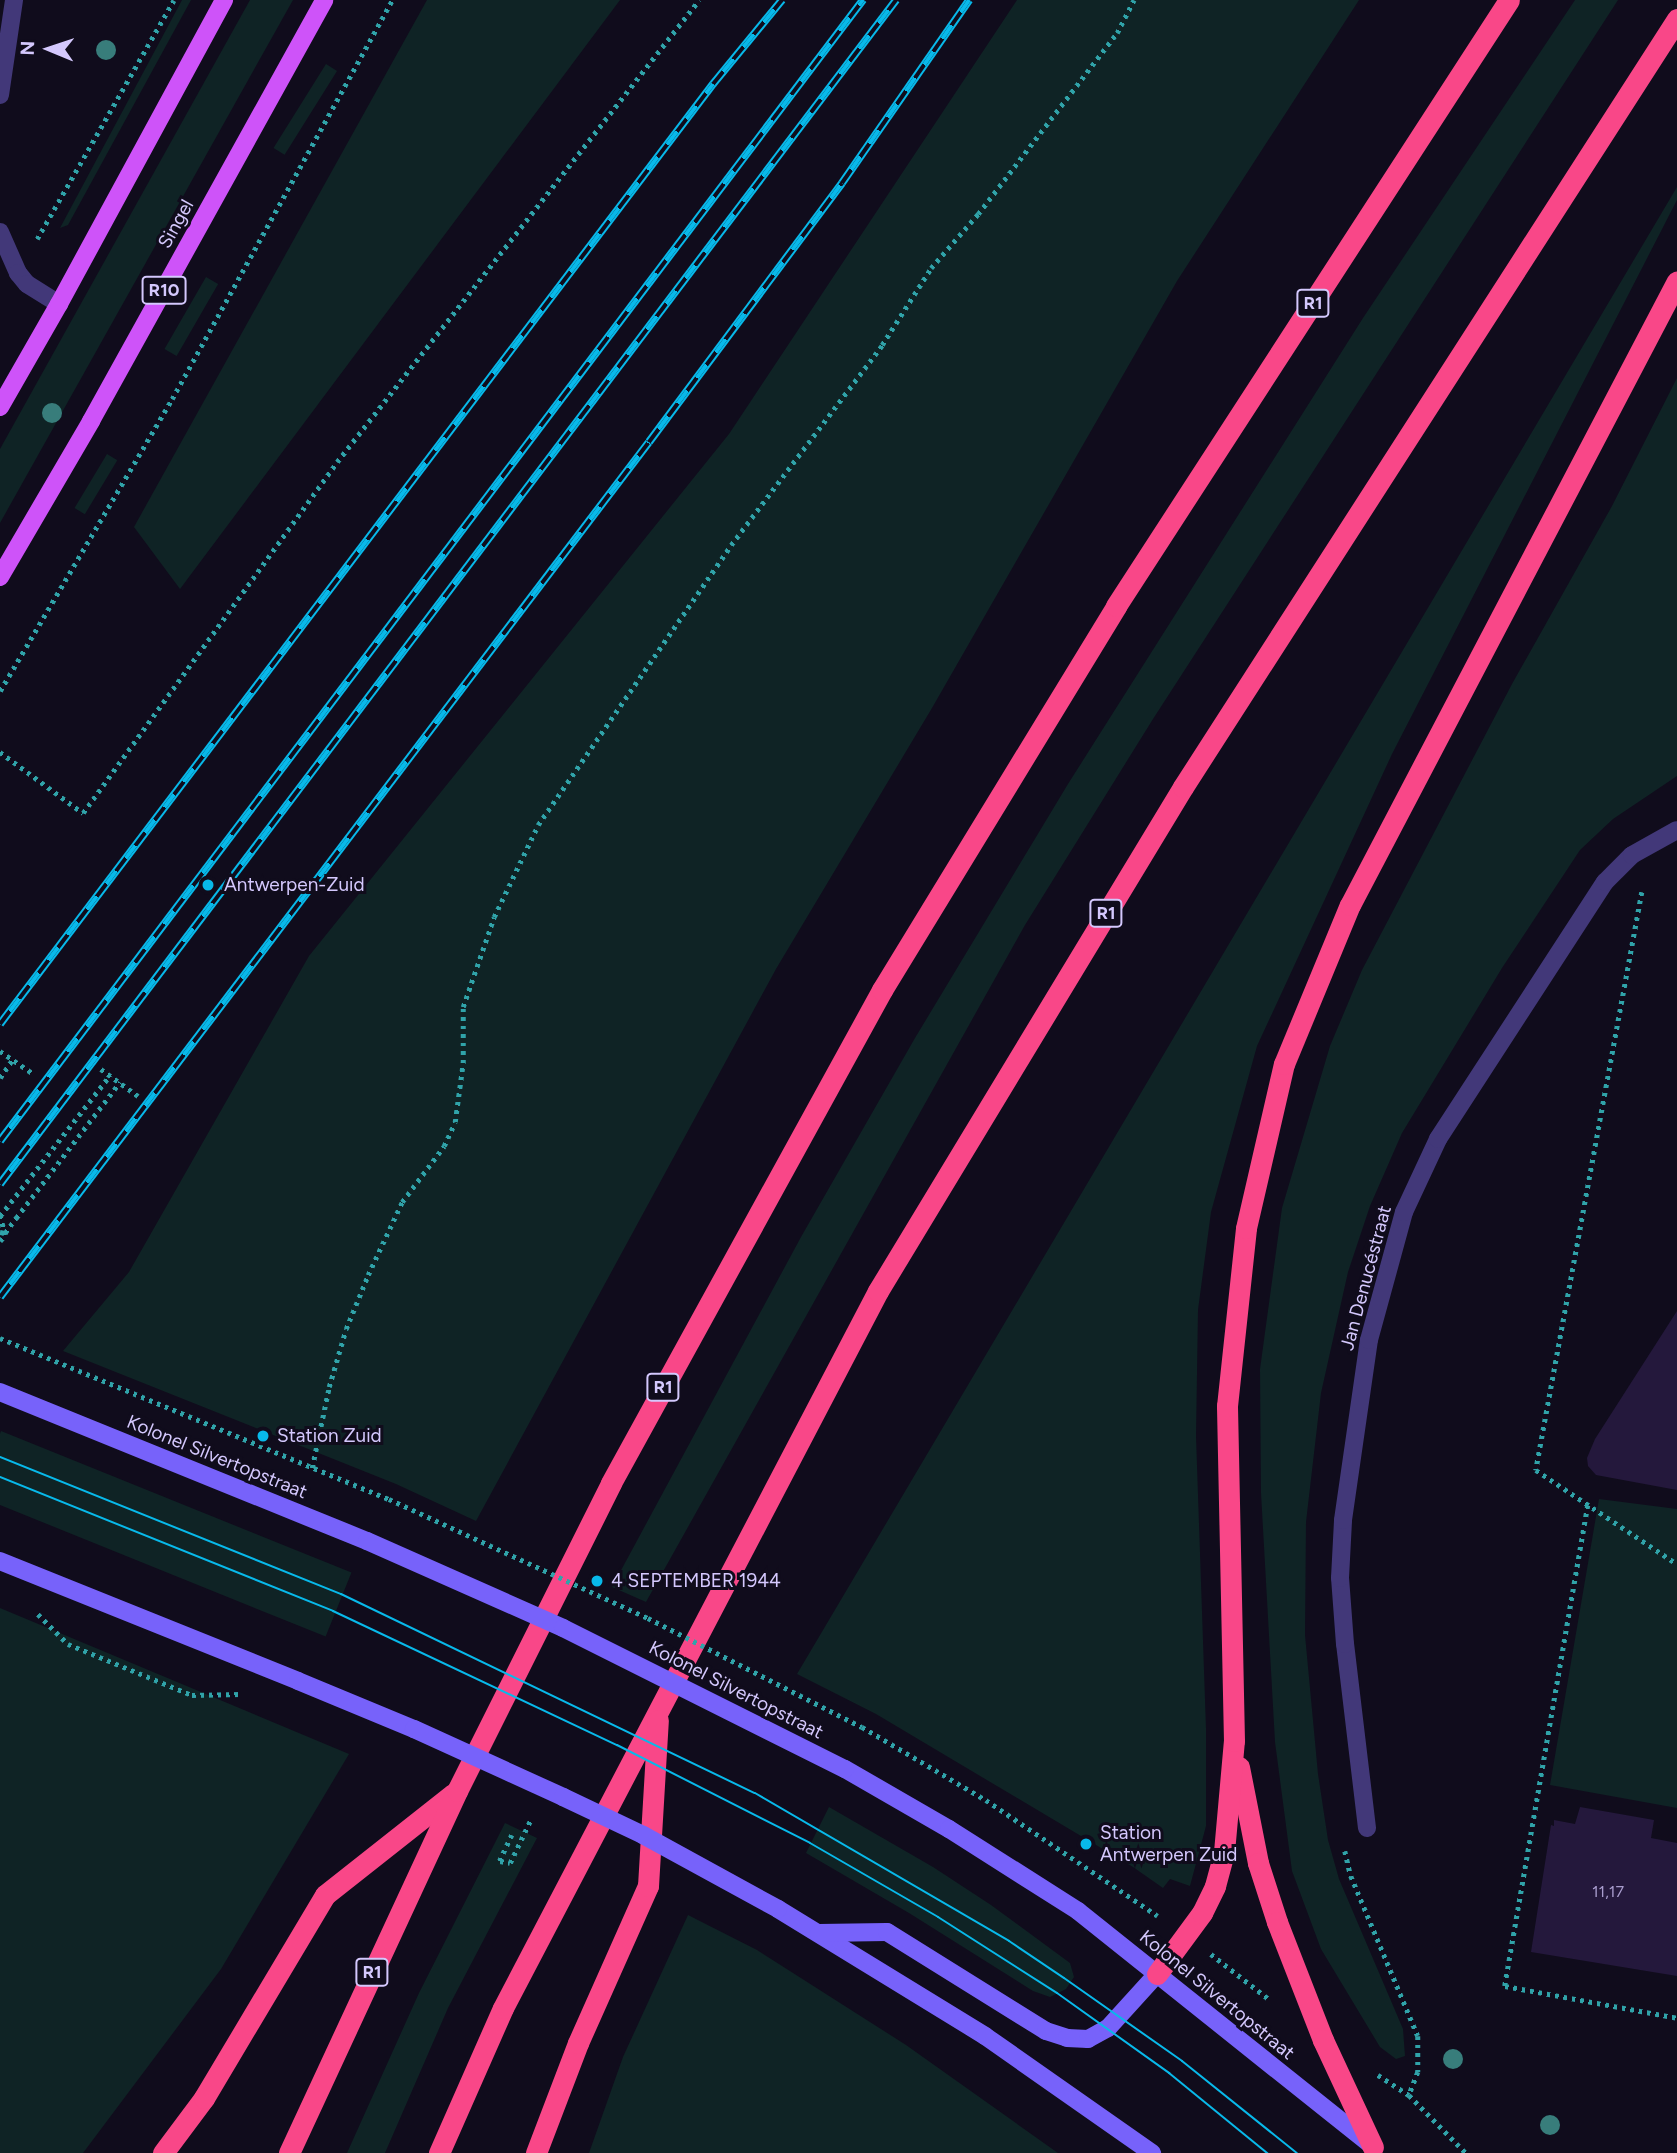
<!DOCTYPE html>
<html>
<head>
<meta charset="utf-8">
<style>
  body { margin:0 }
  #map { position:relative; width:1677px; height:2153px; overflow:hidden; background:#100c1c; font-family:Figtree,sans-serif }
  div>[style] { position:absolute }
  [style*='--x'] { left:calc(var(--x)*1px); top:calc(var(--y)*1px); width:calc(var(--w)*1px); rotate:calc(var(--a)*1deg) }
  .green>* { inset:0; background:#0f2325; transform-origin:0 0 }
  .building>* { inset:0; background:#24183c }
  .path>* { height:4.5px; margin-top:-2.25px; transform-origin:0; background:repeating-linear-gradient(90deg,#30a3a9 0 3.5px,transparent 0 8.5px) }
  .lane>* { height:18px; margin:-9px; padding:0 9px; transform-origin:9px; border-radius:9px; background:#423879 }
  .street>* { height:18px; margin:-9px; padding:0 9px; transform-origin:9px; border-radius:9px; background:#423879 }
  .secondary>* { height:18px; margin:-9px; padding:0 9px; transform-origin:9px; border-radius:9px; background:#7762fa }
  .primary>* { height:18px; margin:-9px; padding:0 9px; transform-origin:9px; border-radius:9px; background:#ce53f9 }
  .highway>* { height:21px; margin:-10.5px; padding:0 10.5px; transform-origin:10.5px; border-radius:10.5px; background:#f94788 }
  .tram>* { height:2px; margin:-1px; padding:0 1px; transform-origin:1px; border-radius:1px; background:#08b9ea }
  .rail>* { height:8px; margin-top:-4px; transform-origin:0; background:repeating-linear-gradient(90deg,#100c1c 0 16px,#08b9ea 0 32px); box-sizing:border-box; border-block:2px solid #08b9ea }
  .path-bridge>* { height:4.5px; margin-top:-2.25px; transform-origin:0; background:repeating-linear-gradient(90deg,#30a3a9 0 3.5px,transparent 0 8.5px) }
  .secondary-bridge>* { height:18px; margin:-9px; padding:0 9px; transform-origin:9px; border-radius:9px; background:#7762fa }
  .trees>* { width:20px; height:20px; margin:-10px; border-radius:50%; background:#387d7b }
  .dots>* { width:19px; height:19px; translate:-50% -50%; box-sizing:border-box; border:4px solid #100c1c; border-radius:50% }
  span { translate:-50% -50%; white-space:nowrap; text-align:center; line-height:1.15; -webkit-text-stroke:6px #100c1c; paint-order:stroke }
  .number-label { font-size:16px; color:#a89ccd }
  .number-label span { -webkit-text-stroke-width:0 }
  .shield-label span { padding:2px 5px; background:#100c1c; border:2px solid; border-radius:5px; -webkit-text-stroke-width:0 }
  .shield-label { font-size:18px; color:#d4c8fd; font-weight:700 }
  .street-label { font-size:19px; color:#d4c8fd }
  .poi-label { font-size:19px; color:#d4c8fd }
  .left { translate:0 -50%; text-align:left }
  .north { position:absolute; left:14px; top:14px; width:70px; height:70px; -webkit-text-stroke:5px #100c1c; paint-order:stroke; rotate:272deg; font-size:19px; font-weight:700; line-height:28px; text-align:center; color:#d4c8fd }
  .north::after { content:''; display:block; margin:auto; width:24px; height:32px; background:#d4c8fd; clip-path:polygon(50% 0,100% 100%,50% 72%,0 100%) }
</style>
</head>
<body>
<div id="map">
  <div class="green">
    <div style="clip-path:polygon(182px 0,191px 0,68px 225px,60px 228px)"></div>
    <div style="clip-path:polygon(250px 0,293px 0,0 523px,0 449px)"></div>
    <div style="clip-path:polygon(427px 0,620px 0,180px 589px,134px 527px)"></div>
    <div style="clip-path:polygon(1017px 0,1359px 0,1177px 281px,932px 708px,776px 969px,476px 1521px,396px 1484px,63px 1351px,129px 1272px,309px 956px,729px 434px)"></div>
    <div style="clip-path:polygon(1575px 0,1618px 0,1153px 719px,1025px 925px,646px 1602px,612px 1587px,801px 1237px,915px 1038px,1068px 784px,1363px 318px)"></div>
    <div style="left:326px;top:64px;width:13px;height:99px;rotate:32deg"></div>
    <div style="clip-path:polygon(1677px 187px,1677px 200px,1392px 754px,1257px 1046px,1211px 1212px,1198px 1310px,1196px 1436px,1206px 1729px,1206px 1826px,1190px 1886px,1170px 1879px,1163px 1888px,1133px 1867px,876px 1714px,797px 1674px)"></div>
    <div style="left:206px;top:277px;width:14px;height:83px;rotate:30deg"></div>
    <div style="clip-path:polygon(1677px 378px,1677px 776px,1613px 819px,1580px 850px,1502px 968px,1402px 1133px,1370px 1206px,1348px 1272px,1321px 1393px,1306px 1522px,1305px 1635px,1318px 1774px,1328px 1840px,1339px 1879px,1403px 2029px,1405px 2056px,1396px 2059px,1380px 2047px,1321px 1949px,1292px 1871px,1275px 1742px,1261px 1493px,1260px 1369px,1282px 1208px,1330px 1046px,1362px 970px,1512px 684px,1612px 506px)"></div>
    <div style="left:107px;top:454px;width:12px;height:63px;rotate:31deg"></div>
    <div style="left:1px;top:1431px;width:378px;height:69px;rotate:22deg"></div>
    <div style="clip-path:polygon(1599px 1499px,1677px 1509px,1677px 1808px,1550px 1785px)"></div>
    <div style="clip-path:polygon(0 1608px,349px 1754px,221px 1969px,83px 2153px,0 2153px)"></div>
    <div style="clip-path:polygon(829px 1807px,933px 1867px,991px 1905px,1070px 1963px,1074px 1977px,1066px 1989px,1050px 1997px,1033px 1991px,909px 1913px,806px 1853px)"></div>
    <div style="clip-path:polygon(505px 1823px,537px 1838px,448px 2008px,385px 2153px,347px 2153px,419px 1993px)"></div>
    <div style="clip-path:polygon(688px 1915px,757px 1950px,906px 2045px,1058px 2153px,589px 2153px,623px 2057px)"></div>
  </div>
  <div class="building">
    <div style="clip-path:polygon(1677px 1311px,1677px 1490px,1596px 1475px,1588px 1466px,1587px 1458px,1595px 1439px)"></div>
    <div style="clip-path:polygon(1580px 1807px,1654px 1820px,1651px 1838px,1677px 1843px,1677px 1976px,1531px 1952px,1551px 1825px,1554px 1826px,1554px 1820px,1575px 1824px)"></div>
  </div>
  <div class="path">
    <div style="--x:37;--y:239;--w:275;--a:-60.2"></div>
    <div style="--x:0;--y:691;--w:339;--a:-59.5"></div>
    <div style="--x:172;--y:399;--w:456;--a:-61.1"></div>
    <div style="--x:0;--y:752;--w:103;--a:36.3"></div>
    <div style="--x:83;--y:813;--w:433;--a:-54.1"></div>
    <div style="--x:337;--y:462;--w:587;--a:-51.92"></div>
    <div style="--x:1642;--y:892;--w:588;--a:100.39"></div>
    <div style="--x:1536;--y:1470;--w:169;--a:33.7"></div>
    <div style="--x:0;--y:1051;--w:42;--a:34.4"></div>
    <div style="--x:101;--y:1069;--w:46;--a:36.1"></div>
    <div style="--x:0;--y:1078;--w:22;--a:-56"></div>
    <div style="--x:16;--y:1218;--w:171;--a:-52.6"></div>
    <div style="--x:0;--y:1241;--w:8;--a:-50"></div>
    <div style="--x:5;--y:1235;--w:20;--a:-105"></div>
    <div style="--x:0;--y:1216;--w:179;--a:-52"></div>
    <div style="--x:0;--y:1338;--w:421;--a:22.5"></div>
    <div style="--x:312;--y:1468;--w:83;--a:-78.1"></div>
    <div style="--x:329;--y:1387;--w:60;--a:-73.7"></div>
    <div style="--x:346;--y:1329;--w:58;--a:-67.8"></div>
    <div style="--x:368;--y:1275;--w:81;--a:-65"></div>
    <div style="--x:402;--y:1202;--w:70;--a:-53.1"></div>
    <div style="--x:444;--y:1146;--w:26;--a:-65"></div>
    <div style="--x:455;--y:1122;--w:60;--a:-82.3"></div>
    <div style="--x:463;--y:1063;--w:56;--a:-90"></div>
    <div style="--x:463;--y:1007;--w:95;--a:-71"></div>
    <div style="--x:494;--y:917;--w:102;--a:-64.4"></div>
    <div style="--x:538;--y:825;--w:340;--a:-55.4"></div>
    <div style="--x:731;--y:545;--w:251;--a:-52.9"></div>
    <div style="--x:882;--y:345;--w:91;--a:-57.5"></div>
    <div style="--x:931;--y:268;--w:72;--a:-49"></div>
    <div style="--x:978;--y:214;--w:228;--a:-52.5"></div>
    <div style="--x:1117;--y:33;--w:37;--a:-63"></div>
    <div style="--x:1588;--y:1505;--w:488;--a:99.8"></div>
    <div style="--x:1505;--y:1986;--w:175;--a:10.5"></div>
    <div style="--x:38;--y:1614;--w:42;--a:45"></div>
    <div style="--x:68;--y:1644;--w:134;--a:22.4"></div>
    <div style="--x:192;--y:1695;--w:49;--a:-1.2"></div>
    <div style="--x:862;--y:1727;--w:144;--a:30.5"></div>
    <div style="--x:986;--y:1800;--w:207;--a:34"></div>
    <div style="--x:512;--y:1835;--w:29;--a:115"></div>
    <div style="--x:500;--y:1861;--w:10;--a:11"></div>
    <div style="--x:510;--y:1863;--w:49;--a:-64.5"></div>
    <div style="--x:1345;--y:1851;--w:26;--a:77"></div>
    <div style="--x:1351;--y:1876;--w:173;--a:67.3"></div>
    <div style="--x:1418;--y:2036;--w:36;--a:90"></div>
    <div style="--x:1418;--y:2072;--w:25;--a:111"></div>
    <div style="--x:1211;--y:1954;--w:75;--a:37.9"></div>
    <div style="--x:1378;--y:2075;--w:37;--a:33"></div>
    <div style="--x:1409;--y:2095;--w:81;--a:45.5"></div>
  </div>
  <div class="lane">
    <div style="--x:1367;--y:1828;--w:185;--a:-96.8"></div>
    <div style="--x:1345;--y:1644;--w:66;--a:-94.3"></div>
    <div style="--x:1340;--y:1578;--w:58;--a:-87"></div>
    <div style="--x:1343;--y:1520;--w:182;--a:-81.8"></div>
    <div style="--x:1369;--y:1340;--w:133;--a:-74.7"></div>
    <div style="--x:1404;--y:1212;--w:81;--a:-65"></div>
    <div style="--x:1438;--y:1139;--w:306;--a:-57"></div>
    <div style="--x:1605;--y:882;--w:38;--a:-45"></div>
    <div style="--x:1632;--y:855;--w:51;--a:-29.1"></div>
  </div>
  <div class="street">
    <div style="--x:0;--y:95;--w:96;--a:-81.6"></div>
    <div style="--x:0;--y:232;--w:45;--a:66.3"></div>
    <div style="--x:18;--y:273;--w:14;--a:51"></div>
    <div style="--x:27;--y:284;--w:38;--a:32"></div>
  </div>
  <div class="secondary">
    <div style="--x:0;--y:1392;--w:396;--a:22.1"></div>
    <div style="--x:0;--y:1561;--w:321;--a:21.9"></div>
    <div style="--x:845;--y:1769;--w:120;--a:30"></div>
    <div style="--x:949;--y:1829;--w:153;--a:32.4"></div>
    <div style="--x:1078;--y:1911;--w:376;--a:38.6"></div>
    <div style="--x:778;--y:1909;--w:243;--a:31.5"></div>
    <div style="--x:985;--y:2036;--w:204;--a:35"></div>
    <div style="--x:819;--y:1933;--w:68;--a:-0.8"></div>
    <div style="--x:887;--y:1932;--w:187;--a:31.9"></div>
    <div style="--x:1046;--y:2031;--w:22;--a:18"></div>
    <div style="--x:1067;--y:2038;--w:21;--a:3"></div>
    <div style="--x:1088;--y:2039;--w:23;--a:-29"></div>
    <div style="--x:1108;--y:2028;--w:73;--a:-47.8"></div>
  </div>
  <div class="primary">
    <div style="--x:0;--y:407;--w:119;--a:-60.2"></div>
    <div style="--x:59;--y:304;--w:346;--a:-61.5"></div>
    <div style="--x:0;--y:577;--w:181;--a:-59.7"></div>
    <div style="--x:91;--y:421;--w:481;--a:-61"></div>
  </div>
  <div class="highway">
    <div style="--x:1239;--y:1767;--w:98;--a:78.8"></div>
    <div style="--x:1258;--y:1863;--w:62;--a:72.1"></div>
    <div style="--x:1277;--y:1922;--w:127;--a:68.7"></div>
    <div style="--x:1323;--y:2040;--w:118;--a:65"></div>
    <div style="--x:1157;--y:1974;--w:76;--a:-53.6"></div>
    <div style="--x:1202;--y:1913;--w:30;--a:-64"></div>
    <div style="--x:1215;--y:1886;--w:35;--a:-75"></div>
    <div style="--x:1224;--y:1852;--w:111;--a:-84.9"></div>
    <div style="--x:1234;--y:1741;--w:335;--a:-91.2"></div>
    <div style="--x:1227;--y:1406;--w:179;--a:-83.9"></div>
    <div style="--x:1246;--y:1228;--w:168;--a:-77"></div>
    <div style="--x:1284;--y:1064;--w:172;--a:-67.5"></div>
    <div style="--x:1350;--y:905;--w:704;--a:-62.34"></div>
    <div style="--x:163;--y:2153;--w:69;--a:-53.3"></div>
    <div style="--x:204;--y:2098;--w:236;--a:-59.2"></div>
    <div style="--x:325;--y:1895;--w:163;--a:-38.3"></div>
    <div style="--x:289;--y:2153;--w:399;--a:-65.1"></div>
    <div style="--x:457;--y:1791;--w:344;--a:-63.4"></div>
    <div style="--x:611;--y:1483;--w:563;--a:-61.2"></div>
    <div style="--x:882;--y:990;--w:450;--a:-58.6"></div>
    <div style="--x:1116;--y:606;--w:722;--a:-57.04"></div>
    <div style="--x:439;--y:2153;--w:158;--a:-66.2"></div>
    <div style="--x:503;--y:2008;--w:809;--a:-62.39"></div>
    <div style="--x:878;--y:1291;--w:589;--a:-58.82"></div>
    <div style="--x:1183;--y:787;--w:913;--a:-57.25"></div>
    <div style="--x:536;--y:2153;--w:118;--a:-69.1"></div>
    <div style="--x:578;--y:2043;--w:172;--a:-66"></div>
    <div style="--x:648;--y:1886;--w:166;--a:-86.6"></div>
  </div>
  <div class="tram">
    <div style="--x:0;--y:1457;--w:367;--a:21.9"></div>
    <div style="--x:341;--y:1594;--w:459;--a:25.7"></div>
    <div style="--x:755;--y:1793;--w:294;--a:30.2"></div>
    <div style="--x:1009;--y:1941;--w:66;--a:33.9"></div>
    <div style="--x:1064;--y:1978;--w:144;--a:35.1"></div>
    <div style="--x:1182;--y:2061;--w:147;--a:38.7"></div>
    <div style="--x:0;--y:1477;--w:359;--a:21.9"></div>
    <div style="--x:333;--y:1611;--w:314;--a:25.3"></div>
    <div style="--x:617;--y:1745;--w:216;--a:26.9"></div>
    <div style="--x:810;--y:1843;--w:148;--a:30"></div>
    <div style="--x:938;--y:1917;--w:141;--a:32.6"></div>
    <div style="--x:1057;--y:1993;--w:138;--a:35.5"></div>
    <div style="--x:1169;--y:2073;--w:127;--a:39.2"></div>
  </div>
  <div class="rail">
    <div style="--x:0;--y:1024;--w:1180;--a:-52.82"></div>
    <div style="--x:713;--y:84;--w:109;--a:-50.6"></div>
    <div style="--x:0;--y:1141;--w:1431;--a:-52.9"></div>
    <div style="--x:0;--y:1184;--w:1485;--a:-52.88"></div>
    <div style="--x:0;--y:1297;--w:1073;--a:-52.8"></div>
    <div style="--x:649;--y:442;--w:323;--a:-53.3"></div>
    <div style="--x:842;--y:183;--w:223;--a:-55.2"></div>
  </div>
  <div class="path-bridge">
    <div style="--x:0;--y:1232;--w:5;--a:11"></div>
    <div style="--x:5;--y:1233;--w:19;--a:-54"></div>
    <div style="--x:389;--y:1499;--w:285;--a:24.7"></div>
    <div style="--x:648;--y:1618;--w:240;--a:27"></div>
  </div>
  <div class="secondary-bridge">
    <div style="--x:367;--y:1541;--w:214;--a:23.9"></div>
    <div style="--x:563;--y:1628;--w:315;--a:26.6"></div>
    <div style="--x:298;--y:1681;--w:126;--a:22.5"></div>
    <div style="--x:414;--y:1729;--w:164;--a:24.5"></div>
    <div style="--x:563;--y:1797;--w:89;--a:25.4"></div>
    <div style="--x:643;--y:1835;--w:154;--a:28.7"></div>
  </div>
  <div class="trees">
    <div style="left:106px;top:50px"></div>
    <div style="left:52px;top:413px"></div>
    <div style="left:1453px;top:2059px"></div>
    <div style="left:1550px;top:2125px"></div>
  </div>
  <div class="dots">
    <div style="left:208px;top:885px;background:#08b9ea"></div>
    <div style="left:263px;top:1436px;background:#08b9ea"></div>
    <div style="left:597px;top:1581px;background:#08b9ea"></div>
    <div style="left:1086px;top:1844px;background:#08b9ea"></div>
  </div>
  <div class="number-label">
    <span style="left:1608px;top:1892px">11,17</span>
  </div>
  <div class="shield-label">
    <span style="left:164px;top:290px">R10</span>
    <span style="left:1313px;top:303px">R1</span>
    <span style="left:1106px;top:913px">R1</span>
    <span style="left:663px;top:1387px">R1</span>
    <span style="left:372px;top:1972px">R1</span>
  </div>
  <div class="street-label">
    <span style="left:176px;top:224px;rotate:-61deg">Singel</span>
    <span style="left:1366px;top:1278px;rotate:-75deg">Jan Denucéstraat</span>
    <span style="left:217px;top:1457px;rotate:22deg">Kolonel Silvertopstraat</span>
    <span style="left:736px;top:1690px;rotate:27deg">Kolonel Silvertopstraat</span>
    <span style="left:1217px;top:1995px;rotate:39deg">Kolonel Silvertopstraat</span>
  </div>
  <div class="poi-label">
    <span class="left" style="left:224px;top:885px">Antwerpen-Zuid</span>
    <span class="left" style="left:277px;top:1436px">Station Zuid</span>
    <span class="left" style="left:611px;top:1581px">4 SEPTEMBER 1944</span>
    <span class="left" style="left:1100px;top:1844px">Station<br>Antwerpen Zuid</span>
  </div>
  <div class="north">N</div>
</div>
</body>
</html>
